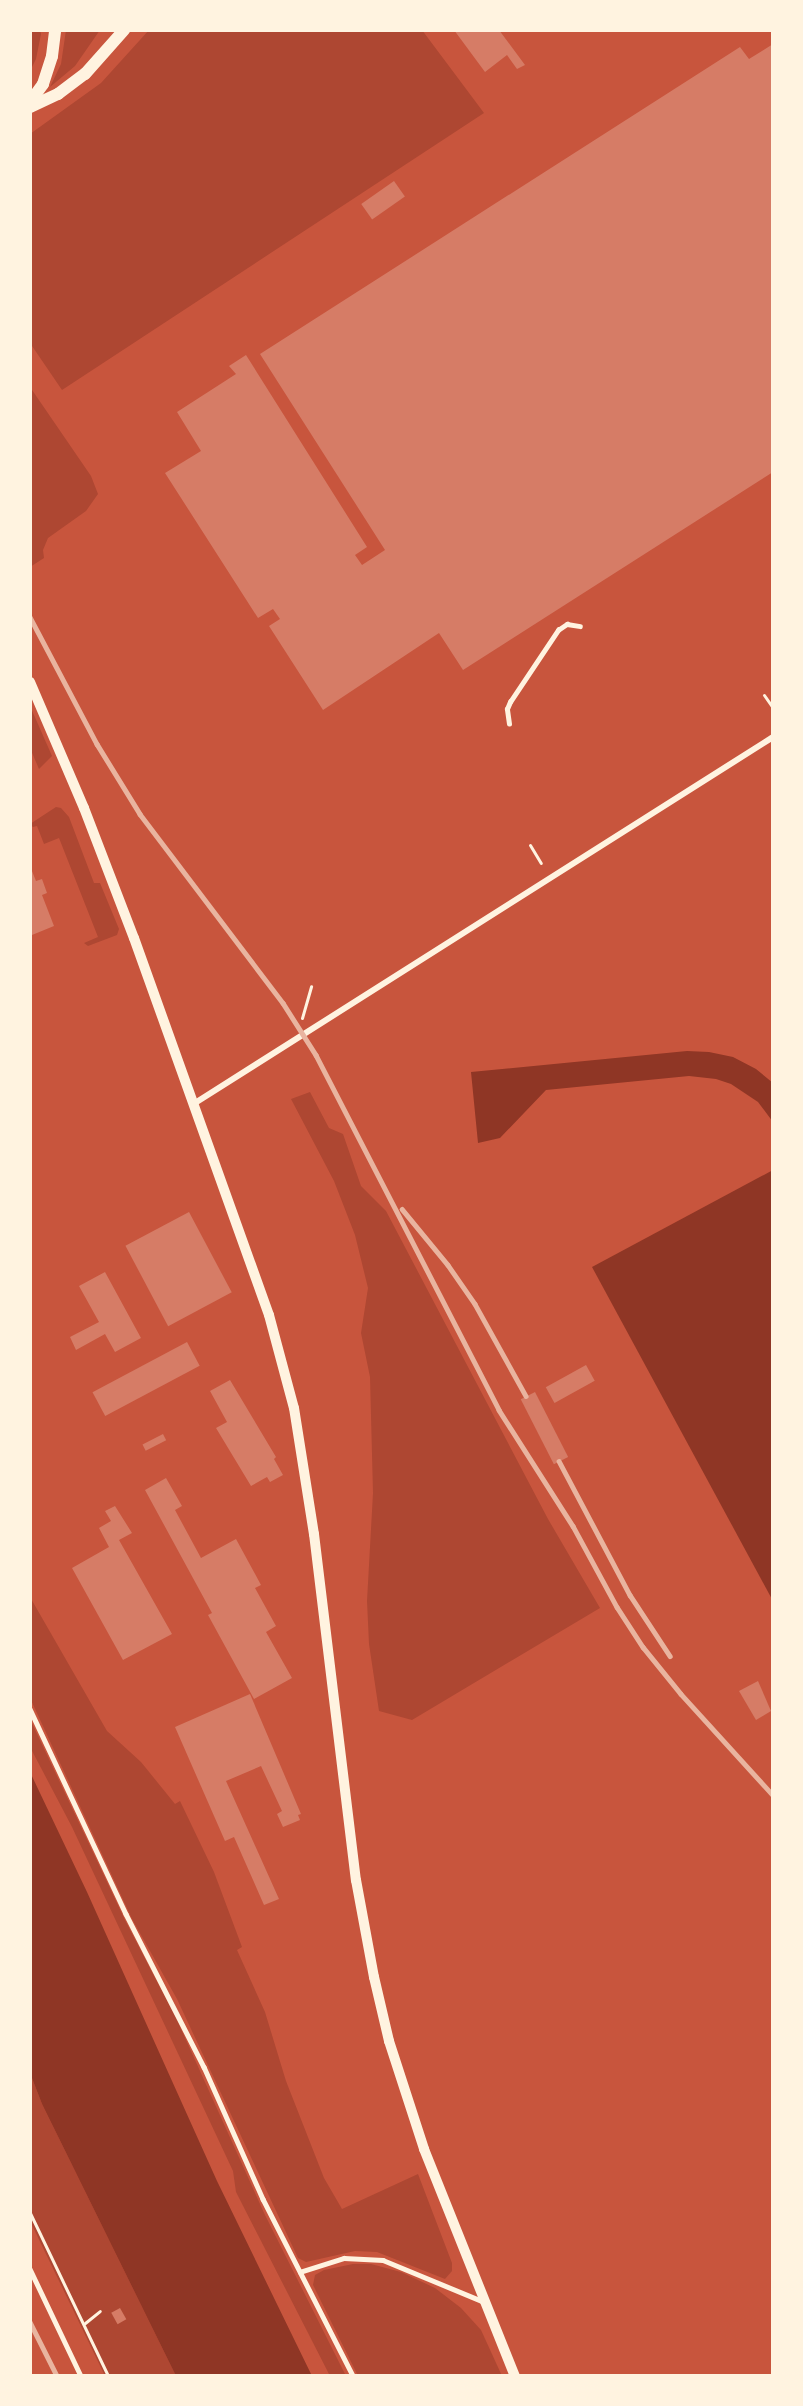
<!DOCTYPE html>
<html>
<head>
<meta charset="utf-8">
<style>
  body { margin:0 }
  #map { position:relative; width:803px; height:2406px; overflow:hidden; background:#c8553d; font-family:Jost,sans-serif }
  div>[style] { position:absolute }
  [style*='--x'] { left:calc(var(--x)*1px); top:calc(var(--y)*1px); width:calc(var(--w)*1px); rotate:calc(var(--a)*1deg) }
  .green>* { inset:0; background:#ae4732 }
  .water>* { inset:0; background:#8f3625 }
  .building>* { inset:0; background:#d67c66; transform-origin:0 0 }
  .path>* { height:3px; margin:-1.5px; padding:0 1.5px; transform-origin:1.5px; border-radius:1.5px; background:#fff3e0 }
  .service>* { height:4.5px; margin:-2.25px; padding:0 2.25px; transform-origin:2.25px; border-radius:2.25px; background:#fff3e0 }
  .minor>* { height:6px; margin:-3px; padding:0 3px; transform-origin:3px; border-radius:3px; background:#fff3e0 }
  .tertiary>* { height:10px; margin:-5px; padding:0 5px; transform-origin:5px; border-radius:5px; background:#fff3e0 }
  .secondary>* { height:12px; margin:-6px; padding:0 6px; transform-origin:6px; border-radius:6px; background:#fff3e0 }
  .rail>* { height:4.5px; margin:-2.25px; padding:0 2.25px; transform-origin:2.25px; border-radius:2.25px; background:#e9b49f }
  span { translate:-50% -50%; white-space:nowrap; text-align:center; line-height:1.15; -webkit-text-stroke:4.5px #fff3e0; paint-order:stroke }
  .frame { position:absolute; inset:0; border:32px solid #fff3e0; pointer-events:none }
</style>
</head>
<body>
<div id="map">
  <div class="green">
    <div style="clip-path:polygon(30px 30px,40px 30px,41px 34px,36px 59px,30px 71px)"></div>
    <div style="clip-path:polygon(66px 30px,100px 30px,75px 66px,50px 87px,61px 64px)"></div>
    <div style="clip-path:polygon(149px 30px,422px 30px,484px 113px,62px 390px,30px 343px,30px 134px,101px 83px)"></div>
    <div style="clip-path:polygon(30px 387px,91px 476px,98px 494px,86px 511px,48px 538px,43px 550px,44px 558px,30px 567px)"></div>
    <div style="clip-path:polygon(30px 706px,52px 756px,39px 769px,30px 748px)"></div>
    <div style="clip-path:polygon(56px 807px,61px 808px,69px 817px,94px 883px,100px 883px,119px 929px,117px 935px,88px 946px,84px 943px,98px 937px,59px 838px,44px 844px,37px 826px,33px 827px,30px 824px)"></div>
    <div style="clip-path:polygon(310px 1092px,329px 1128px,343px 1134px,361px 1186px,386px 1211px,548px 1519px,600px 1608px,412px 1720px,379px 1711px,369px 1644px,367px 1601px,373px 1493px,370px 1377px,361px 1333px,368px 1288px,355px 1235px,334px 1181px,291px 1099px)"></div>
    <div style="clip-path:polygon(30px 1597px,107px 1731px,141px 1762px,175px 1804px,180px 1801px,214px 1872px,242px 1947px,237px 1950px,265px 2012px,286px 2081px,324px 2178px,342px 2209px,418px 2174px,452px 2263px,452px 2271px,445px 2279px,377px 2252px,355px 2251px,306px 2262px,298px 2258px,177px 1999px,132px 1919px,30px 1698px)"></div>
    <div style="clip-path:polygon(30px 1719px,125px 1920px,177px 2020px,265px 2215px,346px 2376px,330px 2376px,236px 2192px,233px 2171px,72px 1827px,30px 1747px)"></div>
    <div style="clip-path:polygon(30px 2073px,42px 2104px,176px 2376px,105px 2376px,30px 2221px)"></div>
    <div style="clip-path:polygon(353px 2264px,371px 2264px,401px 2272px,435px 2288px,461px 2308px,481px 2330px,502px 2376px,358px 2376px,313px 2285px,315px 2275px,324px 2270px)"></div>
  </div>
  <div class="water">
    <div style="clip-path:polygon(687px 1051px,709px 1052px,733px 1057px,756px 1069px,773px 1083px,773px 1122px,758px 1102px,731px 1084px,716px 1079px,689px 1076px,546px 1090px,500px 1138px,478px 1143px,471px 1072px)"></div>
    <div style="clip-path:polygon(773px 1170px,773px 1601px,592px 1267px)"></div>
    <div style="clip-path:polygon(30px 1772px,87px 1892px,217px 2181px,312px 2376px,176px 2376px,42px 2104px,30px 2073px)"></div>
  </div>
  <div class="building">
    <div style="clip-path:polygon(454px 30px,499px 30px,525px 65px,517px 69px,507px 55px,485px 72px)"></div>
    <div style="clip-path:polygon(773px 44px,773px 472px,463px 670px,439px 633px,323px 710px,269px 626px,280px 619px,273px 609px,258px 618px,165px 473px,201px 451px,177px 412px,236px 374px,229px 366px,246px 355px,367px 547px,355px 555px,362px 565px,385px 550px,260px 354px,740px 47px,749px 59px)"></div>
    <div style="left:394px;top:181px;width:19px;height:40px;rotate:55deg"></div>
    <div style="clip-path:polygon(30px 866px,36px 881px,42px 879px,47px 893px,42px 895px,54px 926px,32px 935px)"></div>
    <div style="left:189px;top:1212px;width:91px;height:72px;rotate:62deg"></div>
    <div style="clip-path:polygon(105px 1272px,141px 1338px,115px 1352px,105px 1334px,76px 1350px,70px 1337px,99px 1322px,79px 1286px)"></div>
    <div style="left:187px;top:1342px;width:27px;height:107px;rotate:62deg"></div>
    <div style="left:586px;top:1365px;width:18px;height:46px;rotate:61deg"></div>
    <div style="clip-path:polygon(230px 1380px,276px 1457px,274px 1459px,283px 1475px,270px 1482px,267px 1477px,251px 1486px,216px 1428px,227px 1422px,210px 1391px)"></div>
    <div style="left:535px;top:1392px;width:73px;height:16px;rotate:63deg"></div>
    <div style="left:163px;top:1434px;width:7px;height:23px;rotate:63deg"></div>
    <div style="clip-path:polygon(166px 1478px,182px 1506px,175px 1510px,201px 1558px,236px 1539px,261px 1585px,255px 1588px,276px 1626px,266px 1632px,292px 1678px,254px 1699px,208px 1615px,212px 1613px,145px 1490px)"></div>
    <div style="clip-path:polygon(115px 1506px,132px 1533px,119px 1540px,172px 1634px,123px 1660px,72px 1568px,109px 1547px,99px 1528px,111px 1521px,105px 1511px)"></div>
    <div style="clip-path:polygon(758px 1681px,771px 1711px,756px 1720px,739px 1691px)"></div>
    <div style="clip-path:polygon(250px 1694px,301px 1814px,298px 1815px,300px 1820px,283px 1827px,277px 1814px,282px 1811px,261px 1766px,226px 1781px,279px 1899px,264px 1905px,234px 1837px,225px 1841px,175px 1727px)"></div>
    <div style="left:120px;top:2308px;width:13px;height:10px;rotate:61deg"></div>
  </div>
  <div class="path">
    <div style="--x:764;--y:695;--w:16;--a:55"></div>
    <div style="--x:530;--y:845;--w:21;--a:59"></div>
    <div style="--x:302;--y:1018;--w:33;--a:-74"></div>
    <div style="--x:30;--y:2213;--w:181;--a:64.4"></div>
    <div style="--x:85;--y:2323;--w:19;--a:-39"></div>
  </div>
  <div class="service">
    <div style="--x:509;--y:724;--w:15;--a:-98"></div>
    <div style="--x:507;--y:709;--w:8;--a:-67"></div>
    <div style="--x:510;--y:702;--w:87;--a:-56.3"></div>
    <div style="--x:558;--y:630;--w:11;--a:-34"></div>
    <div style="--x:567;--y:624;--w:13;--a:9"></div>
    <div style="--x:30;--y:1709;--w:226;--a:64.9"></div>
    <div style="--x:126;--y:1914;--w:172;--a:63"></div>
    <div style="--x:204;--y:2067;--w:145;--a:65.9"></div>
    <div style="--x:263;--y:2199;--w:199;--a:63"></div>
    <div style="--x:30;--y:2269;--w:119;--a:64.5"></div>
    <div style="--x:300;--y:2272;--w:46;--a:-17.7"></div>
    <div style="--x:344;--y:2258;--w:39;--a:3"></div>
    <div style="--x:383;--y:2260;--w:107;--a:22.5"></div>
  </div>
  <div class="minor">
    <div style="--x:195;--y:1103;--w:684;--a:-32.34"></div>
  </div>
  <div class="tertiary">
    <div style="--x:30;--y:682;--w:137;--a:66.8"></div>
    <div style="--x:84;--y:808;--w:139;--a:69"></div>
    <div style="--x:134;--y:938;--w:400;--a:70.3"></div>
    <div style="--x:269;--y:1315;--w:96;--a:75"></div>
    <div style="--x:294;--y:1408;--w:128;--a:81"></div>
    <div style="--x:314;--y:1534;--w:349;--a:83.1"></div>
    <div style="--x:356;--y:1880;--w:99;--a:79.5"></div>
    <div style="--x:374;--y:1977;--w:66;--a:76.8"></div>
    <div style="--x:389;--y:2041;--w:114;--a:72"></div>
    <div style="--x:424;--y:2149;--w:245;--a:68.2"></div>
  </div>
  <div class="secondary">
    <div style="--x:30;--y:102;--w:22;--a:-54"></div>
    <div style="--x:43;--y:84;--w:29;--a:-72"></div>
    <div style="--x:52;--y:56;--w:26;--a:-83"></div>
    <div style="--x:30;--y:107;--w:31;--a:-25"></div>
    <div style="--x:58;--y:94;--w:34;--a:-37"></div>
    <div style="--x:85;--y:74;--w:59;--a:-48.4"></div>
  </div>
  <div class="rail">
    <div style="--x:30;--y:617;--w:144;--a:62.2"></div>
    <div style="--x:97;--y:744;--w:82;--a:58.4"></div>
    <div style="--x:140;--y:814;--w:237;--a:52.9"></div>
    <div style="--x:283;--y:1003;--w:62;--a:57.6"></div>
    <div style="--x:316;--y:1055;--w:399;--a:62.7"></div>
    <div style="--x:499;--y:1410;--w:138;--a:57.5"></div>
    <div style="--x:573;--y:1526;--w:92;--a:61.5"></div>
    <div style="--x:617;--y:1607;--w:48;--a:57"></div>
    <div style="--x:643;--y:1647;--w:60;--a:51"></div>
    <div style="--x:681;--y:1694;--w:137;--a:47.7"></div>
    <div style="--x:402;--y:1209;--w:72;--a:50.6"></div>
    <div style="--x:448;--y:1265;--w:47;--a:55.3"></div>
    <div style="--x:475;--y:1304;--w:105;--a:61"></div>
    <div style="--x:559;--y:1461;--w:152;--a:62.1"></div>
    <div style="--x:630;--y:1595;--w:73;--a:56.7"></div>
    <div style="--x:30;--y:2322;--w:60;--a:63.4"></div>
  </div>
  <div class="frame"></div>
</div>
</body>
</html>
